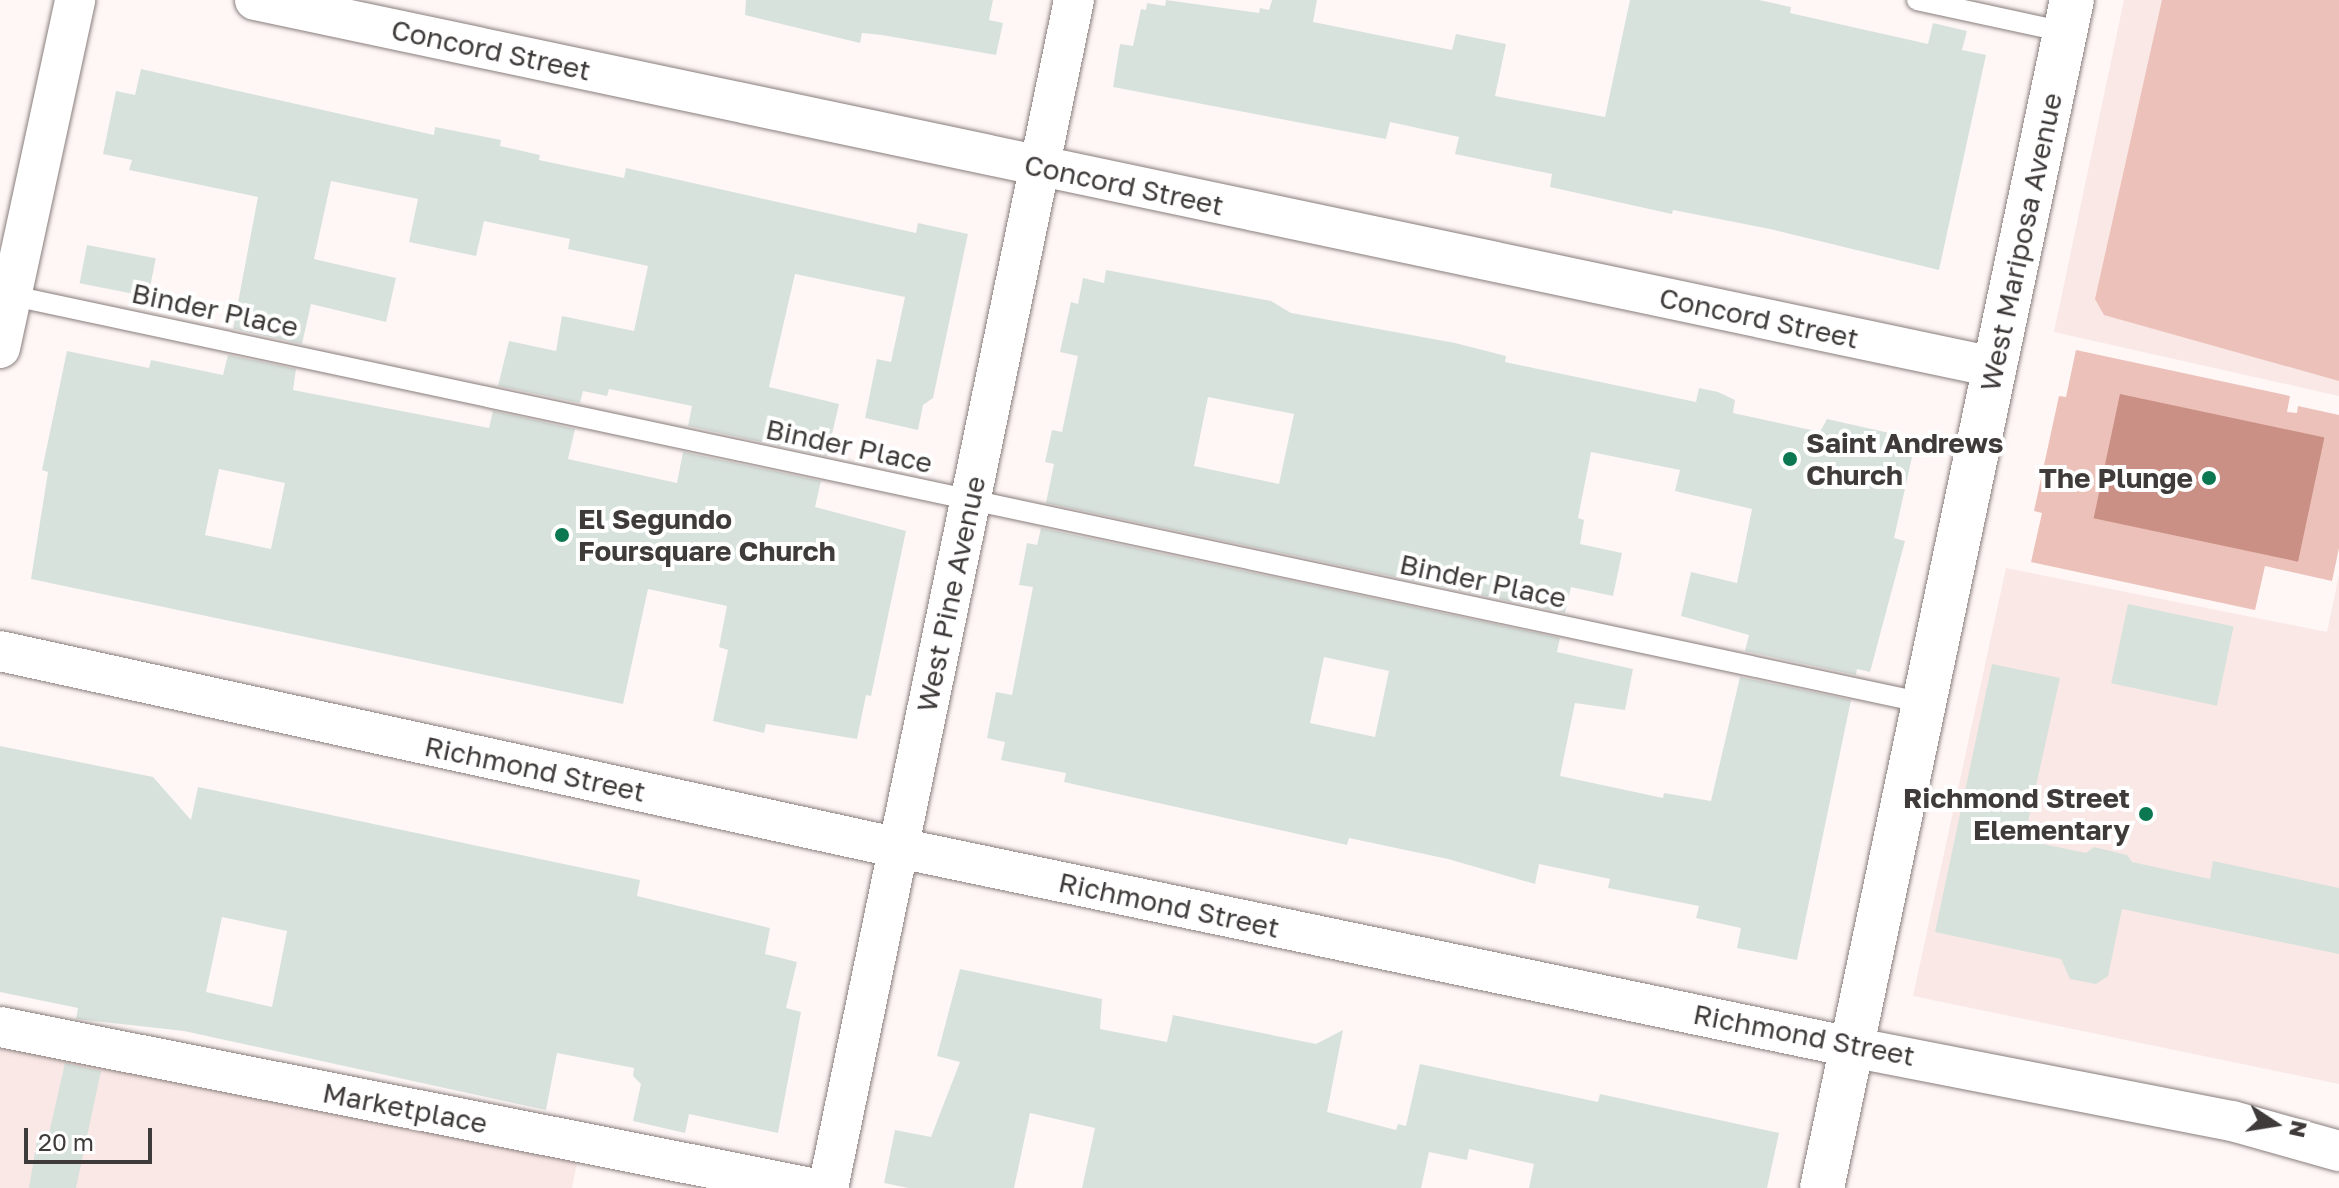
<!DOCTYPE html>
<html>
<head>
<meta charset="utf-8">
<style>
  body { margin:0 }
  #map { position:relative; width:2339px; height:1188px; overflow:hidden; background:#fef7f6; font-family:"Golos Text",sans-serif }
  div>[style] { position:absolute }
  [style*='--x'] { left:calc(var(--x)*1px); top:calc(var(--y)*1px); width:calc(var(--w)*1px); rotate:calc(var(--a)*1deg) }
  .built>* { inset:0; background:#f9e8e6 }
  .green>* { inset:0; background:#ecc1b9 }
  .water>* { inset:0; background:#ca9085; transform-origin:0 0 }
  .building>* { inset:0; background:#d8e2dc; transform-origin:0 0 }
  .roads { filter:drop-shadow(0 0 2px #897e7c) drop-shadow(0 0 2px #897e7c) }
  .service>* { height:20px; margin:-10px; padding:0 10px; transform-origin:10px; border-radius:10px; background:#fff }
  .minor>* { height:40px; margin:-20px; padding:0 20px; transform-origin:20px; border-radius:20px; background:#fff }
  .tertiary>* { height:44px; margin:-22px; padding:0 22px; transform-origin:22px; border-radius:22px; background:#fff }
  .dots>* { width:22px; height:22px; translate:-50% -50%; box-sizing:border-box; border:4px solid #fff; border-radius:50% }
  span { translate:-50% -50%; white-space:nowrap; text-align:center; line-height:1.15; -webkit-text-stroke:8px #fff; paint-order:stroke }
  .street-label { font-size:28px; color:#3f3b3a }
  .poi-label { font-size:28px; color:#3f3b3a; font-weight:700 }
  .left { translate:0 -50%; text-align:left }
  .right { translate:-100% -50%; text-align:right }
  .north { position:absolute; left:2235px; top:1084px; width:80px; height:80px; -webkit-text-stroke:6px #fff; paint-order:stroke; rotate:102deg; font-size:22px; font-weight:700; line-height:32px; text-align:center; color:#3f3b3a }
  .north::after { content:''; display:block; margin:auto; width:28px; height:36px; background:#3f3b3a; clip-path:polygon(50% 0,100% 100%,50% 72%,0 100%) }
  .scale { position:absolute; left:24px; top:1128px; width:128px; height:36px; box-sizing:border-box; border:4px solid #3f3b3a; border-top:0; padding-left:10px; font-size:24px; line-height:28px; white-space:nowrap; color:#3f3b3a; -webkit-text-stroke:6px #fff; paint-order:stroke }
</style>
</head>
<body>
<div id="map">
  <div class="built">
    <div style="clip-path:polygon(2124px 0,2339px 0,2339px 396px,2054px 332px)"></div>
    <div style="clip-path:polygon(2006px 568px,2327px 632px,2339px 575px,2339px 1084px,1913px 996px)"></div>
    <div style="clip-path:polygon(0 1038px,578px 1157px,572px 1188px,0 1188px)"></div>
  </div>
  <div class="green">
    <div style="clip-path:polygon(2162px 0,2339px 0,2339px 381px,2104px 315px,2095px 299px)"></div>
    <div style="clip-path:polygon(2076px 350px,2290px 396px,2287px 412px,2297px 413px,2298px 406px,2339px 415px,2339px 548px,2332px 581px,2265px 566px,2255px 610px,2031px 562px,2042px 513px,2034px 511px,2059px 396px,2066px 397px)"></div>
  </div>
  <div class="water">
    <div style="left:2120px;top:394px;width:209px;height:127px;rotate:12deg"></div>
  </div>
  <div class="building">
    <div style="clip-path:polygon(746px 0,993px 0,989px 20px,1003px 23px,996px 55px,882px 35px,862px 33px,860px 43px,745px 15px)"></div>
    <div style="clip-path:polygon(1166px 0,1259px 13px,1260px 8px,1269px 10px,1272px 0,1317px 0,1313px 22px,1452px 50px,1456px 34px,1506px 44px,1495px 96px,1605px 117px,1630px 0,1759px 0,1791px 7px,1790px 13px,1928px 44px,1933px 23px,1967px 31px,1962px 50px,1986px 55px,1939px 270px,1770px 229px,1673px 210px,1672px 214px,1550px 187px,1552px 174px,1455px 154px,1459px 137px,1390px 122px,1386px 139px,1113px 87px,1120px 44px,1133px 46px,1141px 9px,1146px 10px,1147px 3px,1165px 6px)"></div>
    <div style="clip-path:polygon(141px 69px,434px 135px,435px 127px,501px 140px,500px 146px,540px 155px,539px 160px,624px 178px,626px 168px,916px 233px,918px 223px,968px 234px,933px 398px,923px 405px,918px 430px,865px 418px,877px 359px,891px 362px,905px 297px,795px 274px,769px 387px,839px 404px,827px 456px,688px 426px,692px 406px,609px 389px,607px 396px,583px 391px,580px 403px,498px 386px,509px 341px,556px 351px,562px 316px,634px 331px,648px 266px,568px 249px,570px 239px,484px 221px,476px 256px,409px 242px,418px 199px,331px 181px,314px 259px,396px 278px,386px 322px,311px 304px,302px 344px,233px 329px,258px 197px,129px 170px,132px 160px,103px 154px,116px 91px,135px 95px)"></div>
    <div style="left:87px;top:245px;width:70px;height:39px;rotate:11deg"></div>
    <div style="clip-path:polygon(evenodd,1106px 270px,1271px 301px,1291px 313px,1455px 343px,1506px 356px,1505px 362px,1696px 402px,1699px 388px,1718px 392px,1735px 400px,1733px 413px,1820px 432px,1827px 419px,1916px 439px,1894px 538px,1905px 541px,1870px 672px,1857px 669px,1856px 675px,1745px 651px,1749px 635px,1681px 616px,1691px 572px,1737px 583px,1752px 509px,1675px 491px,1680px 470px,1591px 452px,1578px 518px,1584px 520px,1580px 544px,1622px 553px,1613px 596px,1571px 587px,1565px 613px,1046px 503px,1054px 464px,1045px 462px,1052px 430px,1062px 432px,1078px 356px,1060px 352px,1071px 302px,1078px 304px,1083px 278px,1104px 283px,1106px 270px,1208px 397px,1294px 414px,1279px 484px,1194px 466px,1208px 397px)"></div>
    <div style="clip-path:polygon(evenodd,67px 351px,149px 368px,151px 360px,223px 375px,228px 355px,296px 369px,293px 390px,489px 428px,493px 411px,575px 429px,568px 459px,677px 483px,683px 452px,821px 481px,815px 507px,906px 531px,871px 696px,866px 695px,857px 739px,766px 724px,764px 733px,713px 721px,728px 650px,719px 647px,727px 606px,648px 589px,623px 704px,31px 579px,48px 472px,42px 470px,67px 351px,219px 469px,285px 483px,271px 549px,205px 535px,219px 469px)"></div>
    <div style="clip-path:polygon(evenodd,1041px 528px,1560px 638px,1557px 652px,1633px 669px,1625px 710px,1575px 703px,1560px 776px,1663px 798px,1664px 793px,1711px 801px,1740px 677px,1851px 700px,1797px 960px,1737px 948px,1741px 928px,1696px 918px,1699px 906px,1608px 888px,1610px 879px,1539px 864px,1535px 884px,1448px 859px,1349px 838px,1347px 845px,1064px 782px,1066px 773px,1001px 760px,1005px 742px,987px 738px,996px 692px,1012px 695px,1033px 587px,1019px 585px,1027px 543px,1037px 545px,1041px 528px,1324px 657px,1389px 671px,1375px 737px,1310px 723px,1324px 657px)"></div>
    <div style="left:2128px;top:604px;width:108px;height:81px;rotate:12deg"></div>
    <div style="clip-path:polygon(1992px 664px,2060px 678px,2024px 840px,2086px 853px,2094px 847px,2127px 855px,2132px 862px,2210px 879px,2213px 861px,2339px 888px,2339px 954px,2122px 909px,2108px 976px,2096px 984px,2070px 979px,2061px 959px,1935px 932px)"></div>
    <div style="clip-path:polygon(evenodd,0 746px,153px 777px,191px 820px,198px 787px,640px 880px,637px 896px,770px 928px,765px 954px,797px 962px,786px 1008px,801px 1012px,778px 1133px,689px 1114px,685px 1133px,633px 1121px,641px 1084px,633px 1076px,634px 1068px,557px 1053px,546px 1110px,184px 1031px,76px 1019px,78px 1008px,0 992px,0 746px,222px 917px,287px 931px,272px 1007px,206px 992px,222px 917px)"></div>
    <div style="clip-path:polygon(960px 969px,1102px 999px,1100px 1029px,1167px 1042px,1173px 1015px,1316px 1044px,1343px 1030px,1327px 1112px,1396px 1130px,1398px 1124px,1406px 1126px,1420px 1064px,1598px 1102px,1600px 1094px,1779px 1133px,1767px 1188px,1529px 1188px,1534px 1164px,1469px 1149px,1467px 1160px,1429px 1152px,1421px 1188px,1082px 1188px,1095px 1128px,1030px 1113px,1014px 1188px,909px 1188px,884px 1183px,895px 1130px,931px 1137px,960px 1062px,937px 1056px)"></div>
    <div style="clip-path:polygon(65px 1063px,101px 1071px,76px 1188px,29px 1188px,37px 1140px,47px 1142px)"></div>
  </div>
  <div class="roads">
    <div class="service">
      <div style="--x:1917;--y:0;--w:151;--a:12.2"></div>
      <div style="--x:4;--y:294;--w:1960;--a:12.02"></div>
    </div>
    <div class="minor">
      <div style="--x:255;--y:0;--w:1777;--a:11.92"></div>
      <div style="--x:0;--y:348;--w:356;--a:-77.8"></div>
      <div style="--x:0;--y:651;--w:920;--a:12.36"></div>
      <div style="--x:899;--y:848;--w:973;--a:11.81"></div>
      <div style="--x:1851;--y:1047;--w:388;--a:11"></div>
      <div style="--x:2232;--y:1121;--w:111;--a:15.7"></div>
      <div style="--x:0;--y:1027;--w:827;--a:11.23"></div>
      <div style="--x:828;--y:1188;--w:1213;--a:-78.3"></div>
    </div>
    <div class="tertiary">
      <div style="--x:1822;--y:1188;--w:1214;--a:-78.12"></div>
    </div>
  </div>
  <div class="dots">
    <div style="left:1790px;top:459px;background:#0c7851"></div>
    <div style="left:2209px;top:478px;background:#0c7851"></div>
    <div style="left:562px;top:535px;background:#0c7851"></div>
    <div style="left:2146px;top:814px;background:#0c7851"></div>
  </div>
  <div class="street-label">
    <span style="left:491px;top:50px;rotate:12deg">Concord Street</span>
    <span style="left:1124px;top:185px;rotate:12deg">Concord Street</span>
    <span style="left:2021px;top:242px;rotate:-78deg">West Mariposa Avenue</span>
    <span style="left:215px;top:310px;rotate:12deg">Binder Place</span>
    <span style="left:1759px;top:318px;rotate:12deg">Concord Street</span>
    <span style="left:849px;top:446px;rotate:12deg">Binder Place</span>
    <span style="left:1483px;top:581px;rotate:12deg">Binder Place</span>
    <span style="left:951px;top:594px;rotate:-78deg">West Pine Avenue</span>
    <span style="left:535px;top:769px;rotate:12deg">Richmond Street</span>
    <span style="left:1169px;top:905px;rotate:12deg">Richmond Street</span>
    <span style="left:1804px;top:1035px;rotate:11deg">Richmond Street</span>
    <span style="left:405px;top:1108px;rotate:11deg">Marketplace</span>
  </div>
  <div class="poi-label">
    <span class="left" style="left:1806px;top:459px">Saint Andrews<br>Church</span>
    <span class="right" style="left:2193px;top:478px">The Plunge</span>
    <span class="left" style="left:578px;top:535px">El Segundo<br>Foursquare Church</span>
    <span class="right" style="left:2130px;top:814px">Richmond Street<br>Elementary</span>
  </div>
  <div class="north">N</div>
  <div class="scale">20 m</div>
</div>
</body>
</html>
